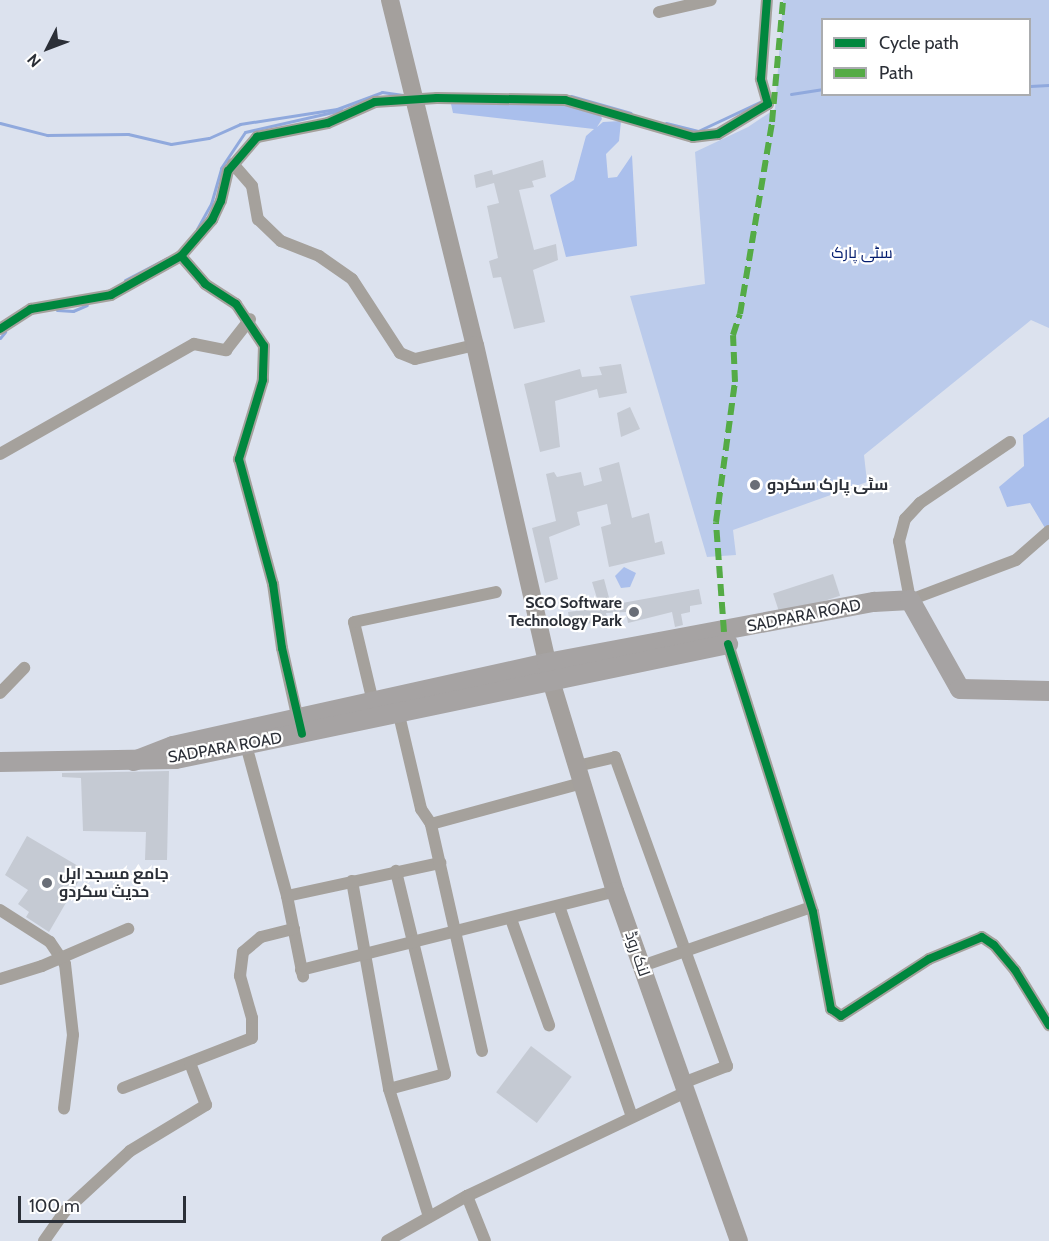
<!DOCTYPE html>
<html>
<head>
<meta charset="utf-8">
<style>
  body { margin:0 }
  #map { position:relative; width:1049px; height:1241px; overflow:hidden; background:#dce2ee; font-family:Cabin,Cairo,sans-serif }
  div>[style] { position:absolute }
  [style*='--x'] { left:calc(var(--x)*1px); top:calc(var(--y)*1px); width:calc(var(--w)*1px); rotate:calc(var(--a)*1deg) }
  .green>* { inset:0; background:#bbcbeb }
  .forest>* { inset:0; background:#aabfec }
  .stream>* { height:3px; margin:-1.5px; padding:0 1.5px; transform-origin:1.5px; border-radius:1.5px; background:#90a9dd }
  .building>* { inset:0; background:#c5cad3; transform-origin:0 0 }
  .street>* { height:12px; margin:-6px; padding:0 6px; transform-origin:6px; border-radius:6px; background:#a5a19c }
  .secondary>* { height:18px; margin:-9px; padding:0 9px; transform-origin:9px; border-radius:9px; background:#a4a09d }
  .primary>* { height:20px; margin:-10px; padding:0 10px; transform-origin:10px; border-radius:10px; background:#a6a3a3 }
  .quiet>* { height:6px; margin-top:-3px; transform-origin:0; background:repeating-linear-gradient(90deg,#54ab45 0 12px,transparent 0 18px) }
  .cycleway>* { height:8px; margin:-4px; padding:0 4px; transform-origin:4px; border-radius:4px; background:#00873e }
  .dots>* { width:16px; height:16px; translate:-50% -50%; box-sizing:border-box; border:3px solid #fff; border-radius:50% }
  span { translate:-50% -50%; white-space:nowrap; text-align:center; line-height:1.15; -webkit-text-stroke:4.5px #fff; paint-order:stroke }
  .park-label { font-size:16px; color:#051e6f }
  .poi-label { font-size:16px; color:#2b2f37; font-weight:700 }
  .left { translate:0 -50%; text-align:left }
  .right { translate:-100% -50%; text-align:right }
  .street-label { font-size:16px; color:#2b2f37 }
  .legend { position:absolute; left:821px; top:18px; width:210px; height:78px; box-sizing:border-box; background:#fff; border:2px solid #aaacaf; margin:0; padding:8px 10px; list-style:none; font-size:18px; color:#2b2f37 }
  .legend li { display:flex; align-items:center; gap:12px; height:30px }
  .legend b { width:30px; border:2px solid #aaacaf }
  .north { position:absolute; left:18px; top:18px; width:60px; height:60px; -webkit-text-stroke:4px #fff; paint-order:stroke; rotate:228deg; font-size:16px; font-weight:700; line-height:24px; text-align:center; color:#2b2f37 }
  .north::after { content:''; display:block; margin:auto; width:21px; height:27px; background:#2b2f37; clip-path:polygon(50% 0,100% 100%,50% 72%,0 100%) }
  .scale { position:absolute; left:18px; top:1196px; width:168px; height:27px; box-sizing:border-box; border:3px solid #2b2f37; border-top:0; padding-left:8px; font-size:18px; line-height:21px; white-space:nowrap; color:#2b2f37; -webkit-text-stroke:4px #fff; paint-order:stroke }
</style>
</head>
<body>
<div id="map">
  <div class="green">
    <div style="clip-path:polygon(evenodd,783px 0,1049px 0,1049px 328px,1031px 320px,864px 455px,867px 482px,733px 530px,736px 555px,707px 557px,630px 296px,705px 284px,695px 152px,748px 127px,775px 109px,783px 0,822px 20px,1030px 20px,1030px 94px,822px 94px,822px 20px)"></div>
  </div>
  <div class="forest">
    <div style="clip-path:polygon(563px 103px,600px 113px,602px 119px,597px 127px,603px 122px,621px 121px,619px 141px,606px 154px,608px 178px,617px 177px,632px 155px,637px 246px,566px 257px,550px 195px,574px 180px,586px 136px,594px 129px,453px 113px,451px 104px)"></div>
    <div style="clip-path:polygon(1049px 417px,1049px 525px,1045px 528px,1030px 503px,1007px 507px,999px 487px,1024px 466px,1023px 435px)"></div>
    <div style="clip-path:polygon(624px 567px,636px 573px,630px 587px,621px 588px,615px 576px)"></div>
  </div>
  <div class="stream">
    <div style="--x:1030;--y:86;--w:19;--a:-3"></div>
    <div style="--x:791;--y:94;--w:31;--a:-9"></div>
    <div style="--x:571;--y:96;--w:62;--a:15.8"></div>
    <div style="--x:0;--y:123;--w:49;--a:14.3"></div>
    <div style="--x:47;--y:135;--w:81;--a:-0.7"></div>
    <div style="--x:128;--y:134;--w:44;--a:13.1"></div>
    <div style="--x:171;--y:144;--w:38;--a:-9"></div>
    <div style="--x:209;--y:138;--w:34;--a:-24"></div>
    <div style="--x:240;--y:124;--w:98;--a:-8.8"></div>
    <div style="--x:337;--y:109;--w:48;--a:-20.7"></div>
    <div style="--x:382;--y:92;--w:21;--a:8"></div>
    <div style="--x:666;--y:123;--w:33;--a:14"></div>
    <div style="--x:698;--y:131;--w:71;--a:-25.1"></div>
    <div style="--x:197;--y:229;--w:29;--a:-61"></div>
    <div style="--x:211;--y:204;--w:37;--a:-74"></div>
    <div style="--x:221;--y:168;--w:43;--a:-56.3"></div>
    <div style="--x:245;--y:132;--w:99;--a:-12.8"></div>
    <div style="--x:125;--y:280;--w:47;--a:-27.6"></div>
    <div style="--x:57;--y:310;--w:16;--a:4"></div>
    <div style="--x:73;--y:311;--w:15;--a:-23"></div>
    <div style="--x:0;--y:338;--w:8;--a:-50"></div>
  </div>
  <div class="building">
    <div style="clip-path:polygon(543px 160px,546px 177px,532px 181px,534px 187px,519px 190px,534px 250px,556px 244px,558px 260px,533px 270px,545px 322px,514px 329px,501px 277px,493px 278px,489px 261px,498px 258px,487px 206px,499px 203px,494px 183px,476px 188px,474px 175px,492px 170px,493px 175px)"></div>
    <div style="clip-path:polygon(621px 364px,627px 393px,599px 398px,597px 389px,555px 401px,560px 447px,540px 452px,524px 384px,580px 369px,582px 377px,602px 375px,599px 367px)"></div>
    <div style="clip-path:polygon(630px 407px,640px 429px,621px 437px,617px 413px)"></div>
    <div style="clip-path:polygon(619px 462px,632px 518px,649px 513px,655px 543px,662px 541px,665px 554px,609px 567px,601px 527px,611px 524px,607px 504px,577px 512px,580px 525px,549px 537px,558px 579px,545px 583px,532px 528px,556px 521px,546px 474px,554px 472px,557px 477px,581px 472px,584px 486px,602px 481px,599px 468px)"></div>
    <div style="left:833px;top:574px;width:23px;height:63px;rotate:72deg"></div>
    <div style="clip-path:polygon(604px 579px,611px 605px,699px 589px,702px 604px,690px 606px,690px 612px,681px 614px,683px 625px,675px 627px,672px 612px,628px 623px,626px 612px,606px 613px,608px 623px,570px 624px,568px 612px,600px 608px,592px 582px)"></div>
    <div style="clip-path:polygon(169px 771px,167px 860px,145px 860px,146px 832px,83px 831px,81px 778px,62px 777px,62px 773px)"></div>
    <div style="clip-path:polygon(27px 836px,85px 870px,49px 932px,26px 917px,29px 912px,18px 904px,28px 890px,5px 875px)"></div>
    <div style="left:531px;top:1046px;width:51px;height:58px;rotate:37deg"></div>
  </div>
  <div class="street">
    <div style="--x:659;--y:12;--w:53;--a:-13"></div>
    <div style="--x:233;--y:164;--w:29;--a:49"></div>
    <div style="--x:252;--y:186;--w:34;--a:80"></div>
    <div style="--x:258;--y:219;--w:32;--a:44"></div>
    <div style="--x:281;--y:241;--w:41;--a:21.5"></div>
    <div style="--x:319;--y:256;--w:40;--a:34.9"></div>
    <div style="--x:352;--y:279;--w:88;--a:57"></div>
    <div style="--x:400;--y:353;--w:16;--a:22"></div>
    <div style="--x:415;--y:359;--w:62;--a:-13.1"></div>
    <div style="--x:181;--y:256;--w:37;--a:49"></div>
    <div style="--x:205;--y:284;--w:37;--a:33"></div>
    <div style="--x:236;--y:304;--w:50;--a:56.3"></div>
    <div style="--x:264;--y:346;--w:34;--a:92"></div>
    <div style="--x:263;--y:380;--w:83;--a:106.9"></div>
    <div style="--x:239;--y:459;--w:130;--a:74.8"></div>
    <div style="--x:273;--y:584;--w:65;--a:82"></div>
    <div style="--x:282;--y:648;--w:78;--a:77.4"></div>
    <div style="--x:0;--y:329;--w:37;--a:-33"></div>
    <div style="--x:31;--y:309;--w:81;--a:-9.9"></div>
    <div style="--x:111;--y:295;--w:80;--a:-29.1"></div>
    <div style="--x:181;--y:256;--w:48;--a:-49.3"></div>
    <div style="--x:212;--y:220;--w:21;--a:-65"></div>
    <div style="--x:221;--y:201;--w:31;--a:-77"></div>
    <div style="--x:228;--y:171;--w:45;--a:-49.5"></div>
    <div style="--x:257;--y:137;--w:72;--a:-11.2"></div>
    <div style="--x:328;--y:123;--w:51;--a:-24.1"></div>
    <div style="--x:375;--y:102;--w:62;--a:-3.7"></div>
    <div style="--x:437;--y:98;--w:128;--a:0.9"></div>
    <div style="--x:565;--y:100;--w:133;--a:16.1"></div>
    <div style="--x:693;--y:137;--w:25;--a:-7"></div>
    <div style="--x:718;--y:134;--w:58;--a:-31"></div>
    <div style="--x:768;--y:104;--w:26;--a:-106"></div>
    <div style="--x:761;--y:79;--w:79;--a:-85.7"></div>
    <div style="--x:1010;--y:442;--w:109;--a:145.9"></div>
    <div style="--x:920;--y:503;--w:22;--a:133"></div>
    <div style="--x:905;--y:519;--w:23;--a:105"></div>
    <div style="--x:899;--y:541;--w:60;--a:79.4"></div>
    <div style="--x:910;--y:600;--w:113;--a:-20.7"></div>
    <div style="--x:1016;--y:560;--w:44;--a:-41.3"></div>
    <div style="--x:0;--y:454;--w:223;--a:-29.6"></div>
    <div style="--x:194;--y:344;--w:33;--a:11"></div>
    <div style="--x:226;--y:350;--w:39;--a:-52"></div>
    <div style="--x:728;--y:644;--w:281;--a:72.4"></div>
    <div style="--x:813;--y:912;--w:99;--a:79.5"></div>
    <div style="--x:831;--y:1009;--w:12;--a:35"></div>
    <div style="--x:841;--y:1016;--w:105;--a:-32.9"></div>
    <div style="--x:929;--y:959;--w:57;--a:-22.5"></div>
    <div style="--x:982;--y:937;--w:14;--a:34"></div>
    <div style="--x:994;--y:945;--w:33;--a:50"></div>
    <div style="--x:1015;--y:970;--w:65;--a:58.3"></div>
    <div style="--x:0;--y:693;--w:35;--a:-46"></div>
    <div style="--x:373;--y:702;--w:82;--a:-103.4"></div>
    <div style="--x:354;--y:622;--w:145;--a:-11.9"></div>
    <div style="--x:399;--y:715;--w:97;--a:76.8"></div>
    <div style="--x:421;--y:809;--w:18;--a:56"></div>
    <div style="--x:246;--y:745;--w:156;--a:74.8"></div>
    <div style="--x:287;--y:896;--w:82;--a:78.7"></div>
    <div style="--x:577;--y:766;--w:39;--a:-13"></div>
    <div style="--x:615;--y:757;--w:329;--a:70.1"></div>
    <div style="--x:727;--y:1066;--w:47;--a:158.9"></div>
    <div style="--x:352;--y:881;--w:211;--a:79.9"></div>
    <div style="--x:389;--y:1089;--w:58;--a:-15"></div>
    <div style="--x:445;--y:1074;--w:209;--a:-103.6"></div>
    <div style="--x:287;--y:896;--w:157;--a:-12.2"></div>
    <div style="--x:559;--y:906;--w:223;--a:70.9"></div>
    <div style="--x:0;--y:910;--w:59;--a:32.6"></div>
    <div style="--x:50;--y:942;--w:27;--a:56"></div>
    <div style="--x:65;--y:964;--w:71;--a:83.6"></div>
    <div style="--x:73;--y:1035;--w:74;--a:97"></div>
    <div style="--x:511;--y:919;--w:113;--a:70.3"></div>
    <div style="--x:642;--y:966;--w:179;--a:-19.2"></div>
    <div style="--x:301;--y:970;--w:324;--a:-14.1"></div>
    <div style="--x:0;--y:979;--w:44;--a:-17.2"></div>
    <div style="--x:42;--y:966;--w:94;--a:-23.3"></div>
    <div style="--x:482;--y:1051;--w:233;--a:-102.7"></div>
    <div style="--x:431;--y:824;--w:156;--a:-15.2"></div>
    <div style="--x:123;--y:1088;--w:138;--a:-21.2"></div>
    <div style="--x:252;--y:1038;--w:20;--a:-90"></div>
    <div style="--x:252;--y:1018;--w:44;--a:-105.9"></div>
    <div style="--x:240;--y:976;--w:24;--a:-83"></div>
    <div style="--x:243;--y:952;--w:23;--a:-40"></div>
    <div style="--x:261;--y:937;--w:34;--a:-14"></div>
    <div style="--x:389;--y:1089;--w:134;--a:72.6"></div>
    <div style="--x:467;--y:1196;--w:48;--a:68.2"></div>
    <div style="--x:44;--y:1241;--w:37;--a:-55"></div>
    <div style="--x:65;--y:1211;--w:88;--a:-42.7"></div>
    <div style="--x:130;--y:1151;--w:89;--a:-31.2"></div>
    <div style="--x:206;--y:1105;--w:45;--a:-110.9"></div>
    <div style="--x:387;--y:1241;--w:92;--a:-29.4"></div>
    <div style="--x:467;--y:1196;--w:242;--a:-25.4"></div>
  </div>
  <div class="secondary">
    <div style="--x:390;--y:0;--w:355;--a:76.2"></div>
    <div style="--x:475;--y:345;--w:348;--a:77.2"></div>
    <div style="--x:552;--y:684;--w:216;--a:73.1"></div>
    <div style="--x:615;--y:891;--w:371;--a:70.5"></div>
  </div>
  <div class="primary">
    <div style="--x:134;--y:761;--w:42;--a:-21"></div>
    <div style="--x:173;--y:746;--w:383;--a:-12.5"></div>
    <div style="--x:547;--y:663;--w:333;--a:-10.6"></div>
    <div style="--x:874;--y:602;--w:36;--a:-3"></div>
    <div style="--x:910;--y:600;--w:102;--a:60.7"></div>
    <div style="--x:960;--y:689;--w:89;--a:1.3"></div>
    <div style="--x:0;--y:762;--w:176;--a:-1"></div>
    <div style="--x:176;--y:759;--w:564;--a:-11.77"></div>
  </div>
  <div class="quiet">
    <div style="--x:724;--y:632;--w:110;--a:-94.2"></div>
    <div style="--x:716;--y:522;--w:141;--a:-82.3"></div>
    <div style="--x:735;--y:382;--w:47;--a:-92.4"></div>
    <div style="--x:733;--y:335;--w:22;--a:-72"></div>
    <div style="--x:740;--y:314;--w:195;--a:-80.5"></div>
    <div style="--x:772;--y:122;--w:122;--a:-84.8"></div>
  </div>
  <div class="cycleway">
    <div style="--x:181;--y:256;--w:37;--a:49"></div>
    <div style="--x:205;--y:284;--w:37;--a:33"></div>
    <div style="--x:236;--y:304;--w:50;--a:56.3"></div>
    <div style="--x:264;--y:346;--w:34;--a:92"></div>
    <div style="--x:263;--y:380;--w:83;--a:106.9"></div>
    <div style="--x:239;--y:459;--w:130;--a:74.8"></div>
    <div style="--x:273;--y:584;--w:65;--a:82"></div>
    <div style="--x:282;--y:648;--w:88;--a:76.9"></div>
    <div style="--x:0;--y:329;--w:37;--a:-33"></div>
    <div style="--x:31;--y:309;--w:81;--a:-9.9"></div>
    <div style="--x:111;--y:295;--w:80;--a:-29.1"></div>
    <div style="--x:181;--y:256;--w:48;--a:-49.3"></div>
    <div style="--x:212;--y:220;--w:21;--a:-65"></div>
    <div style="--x:221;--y:201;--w:31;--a:-77"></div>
    <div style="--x:228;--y:171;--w:45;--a:-49.5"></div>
    <div style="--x:257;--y:137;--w:72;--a:-11.2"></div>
    <div style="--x:328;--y:123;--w:51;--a:-24.1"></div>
    <div style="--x:375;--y:102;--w:62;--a:-3.7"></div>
    <div style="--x:437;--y:98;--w:128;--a:0.9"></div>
    <div style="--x:565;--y:100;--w:133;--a:16.1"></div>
    <div style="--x:693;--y:137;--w:25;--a:-7"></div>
    <div style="--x:718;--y:134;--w:58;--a:-31"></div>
    <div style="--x:768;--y:104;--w:26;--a:-106"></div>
    <div style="--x:761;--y:79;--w:79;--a:-85.7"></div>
    <div style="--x:728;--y:644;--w:281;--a:72.4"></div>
    <div style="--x:813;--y:912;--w:99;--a:79.5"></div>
    <div style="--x:831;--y:1009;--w:12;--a:35"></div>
    <div style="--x:841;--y:1016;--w:105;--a:-32.9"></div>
    <div style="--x:929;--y:959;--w:57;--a:-22.5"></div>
    <div style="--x:982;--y:937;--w:14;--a:34"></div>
    <div style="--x:994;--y:945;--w:33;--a:50"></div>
    <div style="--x:1015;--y:970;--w:65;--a:58.3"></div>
  </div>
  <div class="dots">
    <div style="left:755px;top:485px;background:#696e77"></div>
    <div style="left:634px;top:612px;background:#696e77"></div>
    <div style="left:47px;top:883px;background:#696e77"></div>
  </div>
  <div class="park-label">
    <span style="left:862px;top:253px">سٹی پارک</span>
  </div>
  <div class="poi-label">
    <span class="left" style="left:767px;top:485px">سٹی پارک سکردو</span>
    <span class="right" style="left:622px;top:612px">SCO Software<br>Technology Park</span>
    <span class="left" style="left:59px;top:883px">جامع مسجد اہل<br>حدیث سکردو</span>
  </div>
  <div class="street-label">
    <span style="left:804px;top:616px;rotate:-11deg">SADPARA ROAD</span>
    <span style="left:225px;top:748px;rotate:-10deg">SADPARA ROAD</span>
    <span style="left:637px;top:954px;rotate:71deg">لنک روڈ</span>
  </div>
  <ul class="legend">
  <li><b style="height:8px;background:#00873e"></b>Cycle path</li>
  <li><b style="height:8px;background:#54ab45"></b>Path</li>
  </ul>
  <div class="north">N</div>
  <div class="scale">100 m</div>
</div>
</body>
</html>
